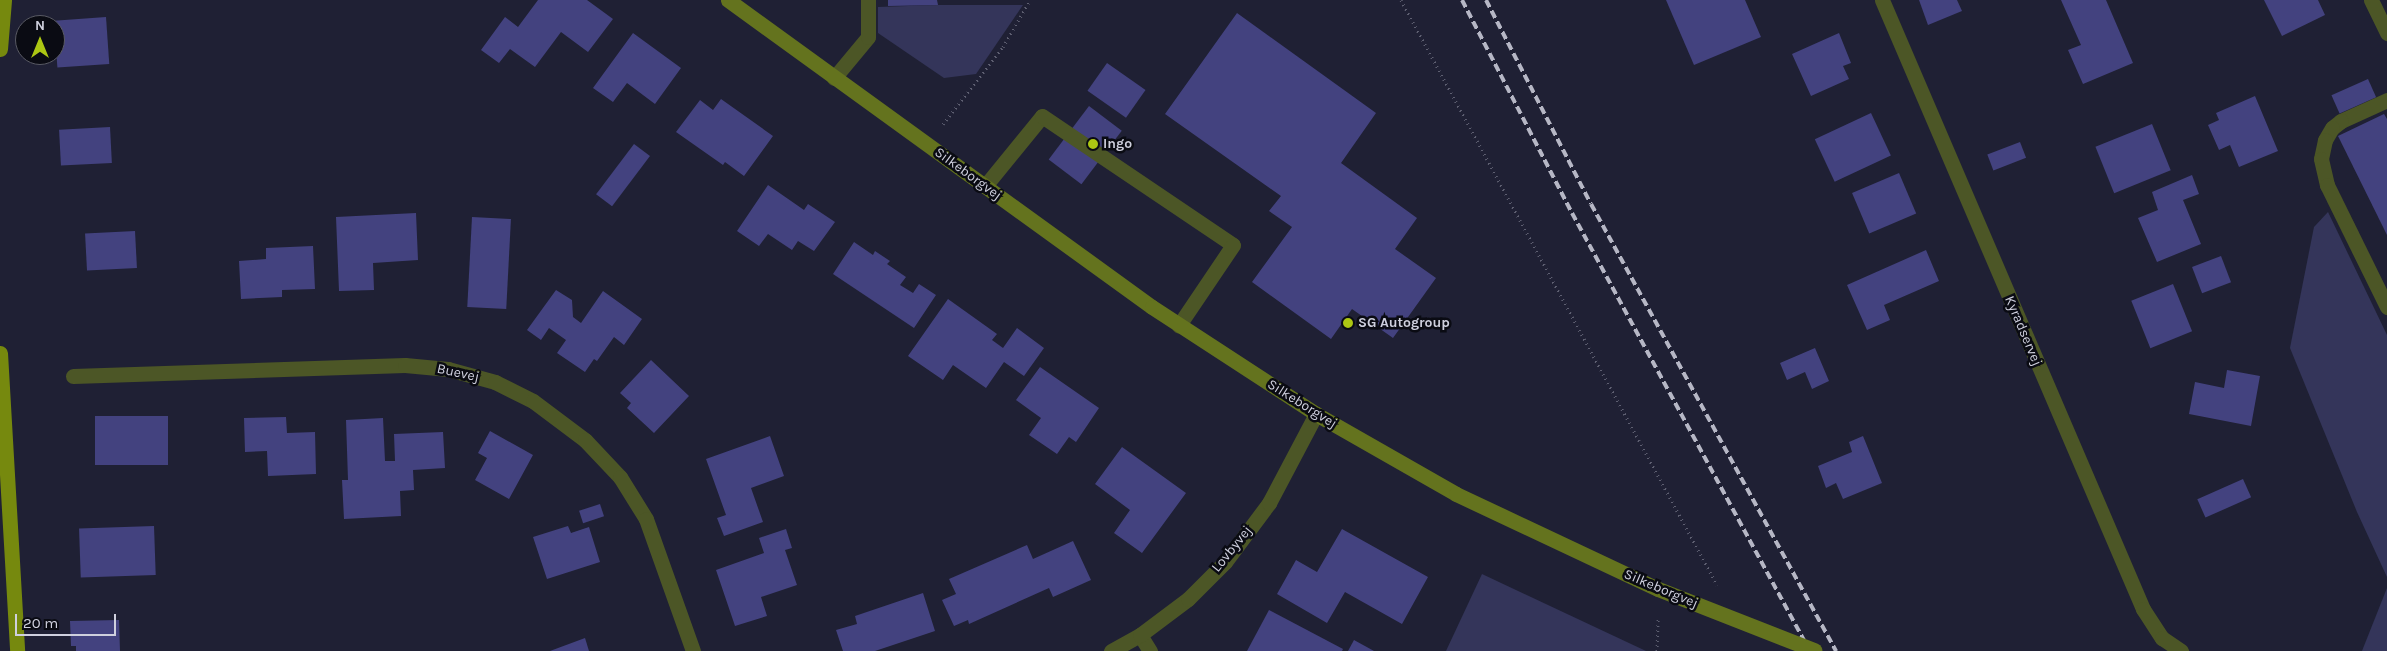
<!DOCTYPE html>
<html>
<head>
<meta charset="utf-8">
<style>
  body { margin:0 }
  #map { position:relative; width:2387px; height:651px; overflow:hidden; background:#1f2034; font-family:Karla,sans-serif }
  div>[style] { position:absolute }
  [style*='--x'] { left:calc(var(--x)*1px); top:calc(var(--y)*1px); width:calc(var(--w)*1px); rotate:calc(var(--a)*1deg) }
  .green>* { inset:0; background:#34355a }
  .building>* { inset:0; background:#43427f; transform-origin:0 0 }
  .path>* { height:3px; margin-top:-1.5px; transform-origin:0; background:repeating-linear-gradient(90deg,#5e5f71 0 1px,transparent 0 5px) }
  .lane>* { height:15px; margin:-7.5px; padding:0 7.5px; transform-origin:7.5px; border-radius:7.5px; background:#4c5626 }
  .street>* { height:15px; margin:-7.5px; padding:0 7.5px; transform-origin:7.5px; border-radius:7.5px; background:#4c5626 }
  .secondary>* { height:15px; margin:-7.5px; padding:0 7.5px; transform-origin:7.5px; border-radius:7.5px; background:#64731e }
  .primary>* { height:15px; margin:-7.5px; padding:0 7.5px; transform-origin:7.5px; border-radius:7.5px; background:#76890e }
  .rail>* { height:4px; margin-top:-2px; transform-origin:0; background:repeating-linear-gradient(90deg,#b6b7c5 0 8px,transparent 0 12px) }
  .secondary-bridge>* { height:15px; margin:-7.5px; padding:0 7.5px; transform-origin:7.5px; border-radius:7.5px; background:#64731e }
  .dots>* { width:14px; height:14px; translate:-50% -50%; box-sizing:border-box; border:2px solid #0a0b13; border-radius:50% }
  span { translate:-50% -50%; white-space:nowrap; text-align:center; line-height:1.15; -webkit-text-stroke:5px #0a0b13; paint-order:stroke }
  .poi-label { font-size:14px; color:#cfd0de; font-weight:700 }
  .left { translate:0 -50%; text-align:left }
  .street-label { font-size:14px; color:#cfd0de }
  .north { position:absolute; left:15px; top:15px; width:50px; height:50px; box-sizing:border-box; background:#0a0b13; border:1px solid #595a64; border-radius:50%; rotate:0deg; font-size:14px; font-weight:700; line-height:20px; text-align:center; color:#cfd0de }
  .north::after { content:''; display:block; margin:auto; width:18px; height:22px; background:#acc613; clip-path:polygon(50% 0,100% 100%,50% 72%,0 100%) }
  .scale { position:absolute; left:15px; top:614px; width:101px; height:22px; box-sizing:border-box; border:2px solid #cfd0de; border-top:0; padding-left:6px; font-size:15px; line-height:18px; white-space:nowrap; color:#cfd0de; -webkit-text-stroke:4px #0a0b13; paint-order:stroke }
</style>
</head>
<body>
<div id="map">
  <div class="green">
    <div style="clip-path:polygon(938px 5px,1023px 5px,976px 74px,944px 78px,878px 33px,878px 7px)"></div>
    <div style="clip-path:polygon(2328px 212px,2387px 335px,2387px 577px,2357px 512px,2290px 348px,2314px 227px)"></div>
    <div style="clip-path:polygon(1482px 574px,1646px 651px,1446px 651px)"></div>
    <div style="clip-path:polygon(2387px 588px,2387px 651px,2362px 651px)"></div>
  </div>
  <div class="building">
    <div style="clip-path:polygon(538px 0,587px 0,613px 19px,588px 52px,561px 32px,535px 67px,510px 49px,499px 63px,481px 50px,505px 17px,518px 27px)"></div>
    <div style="clip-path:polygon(888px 0,937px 0,938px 5px,888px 6px)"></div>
    <div style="clip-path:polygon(1666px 0,1745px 0,1761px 37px,1694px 65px)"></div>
    <div style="clip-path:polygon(1919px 0,1957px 0,1962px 11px,1928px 25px)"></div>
    <div style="clip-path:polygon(2061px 0,2106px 0,2133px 63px,2083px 84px,2068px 50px,2081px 45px)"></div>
    <div style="clip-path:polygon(2264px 0,2318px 0,2325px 15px,2282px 36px)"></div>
    <div style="clip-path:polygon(1237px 13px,1376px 113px,1341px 163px,1417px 218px,1395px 249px,1436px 278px,1393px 338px,1352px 309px,1331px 339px,1252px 282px,1292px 227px,1269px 211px,1281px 196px,1165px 114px)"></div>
    <div style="left:106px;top:17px;width:47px;height:52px;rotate:86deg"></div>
    <div style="clip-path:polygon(633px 33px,681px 68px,655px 104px,627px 83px,613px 102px,593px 88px)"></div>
    <div style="clip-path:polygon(1839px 33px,1851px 63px,1843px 66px,1849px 79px,1811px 96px,1792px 54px)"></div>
    <div style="left:1107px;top:63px;width:47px;height:34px;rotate:35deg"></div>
    <div style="left:2368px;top:79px;width:20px;height:40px;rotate:66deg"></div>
    <div style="clip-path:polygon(2255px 96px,2278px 151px,2239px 167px,2230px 145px,2219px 150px,2208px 125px,2219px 120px,2216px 113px)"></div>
    <div style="clip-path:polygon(721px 99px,773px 136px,744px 176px,725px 162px,723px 165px,676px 132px,700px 100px,713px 110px)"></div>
    <div style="left:1089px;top:106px;width:41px;height:67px;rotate:37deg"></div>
    <div style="left:1871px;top:113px;width:47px;height:62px;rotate:65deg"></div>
    <div style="clip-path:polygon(2384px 114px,2387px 119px,2387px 235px,2338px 136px)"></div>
    <div style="left:2152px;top:124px;width:50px;height:61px;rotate:68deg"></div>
    <div style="left:110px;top:127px;width:36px;height:51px;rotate:87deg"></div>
    <div style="left:2020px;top:142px;width:17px;height:35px;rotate:69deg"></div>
    <div style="left:634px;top:144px;width:20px;height:63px;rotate:37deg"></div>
    <div style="left:1899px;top:173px;width:44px;height:51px;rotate:67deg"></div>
    <div style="clip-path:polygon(2192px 175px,2199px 194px,2183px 200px,2201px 244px,2157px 262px,2138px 218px,2158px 210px,2152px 192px)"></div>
    <div style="clip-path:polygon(768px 185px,804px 210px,808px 204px,835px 222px,814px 251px,798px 241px,792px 250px,768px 234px,759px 246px,737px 231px)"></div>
    <div style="clip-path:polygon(416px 213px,418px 260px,373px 263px,374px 290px,339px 291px,336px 217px)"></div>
    <div style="left:472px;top:217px;width:39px;height:90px;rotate:3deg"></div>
    <div style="left:135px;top:231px;width:37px;height:50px;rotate:87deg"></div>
    <div style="clip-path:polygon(854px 242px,873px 255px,875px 251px,890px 261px,887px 264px,906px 277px,900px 285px,913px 293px,919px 284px,936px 295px,914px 328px,833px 274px)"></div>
    <div style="clip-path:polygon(313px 246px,315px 289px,282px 290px,282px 297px,241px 299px,239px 261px,266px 259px,266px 248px)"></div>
    <div style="clip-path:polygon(1926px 250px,1939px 281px,1884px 305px,1890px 320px,1867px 330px,1847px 285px)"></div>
    <div style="left:2221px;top:256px;width:28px;height:31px;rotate:69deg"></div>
    <div style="left:2173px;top:284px;width:51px;height:45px;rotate:68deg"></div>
    <div style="clip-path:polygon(556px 290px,572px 300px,573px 317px,581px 323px,603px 291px,642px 319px,624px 345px,614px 337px,597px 361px,594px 359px,585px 372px,557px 353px,566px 340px,549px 328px,541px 340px,527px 330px)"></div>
    <div style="clip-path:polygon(948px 299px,997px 334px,992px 340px,1003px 348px,1017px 328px,1044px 348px,1024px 376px,1004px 362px,986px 388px,953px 365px,943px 380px,908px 356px)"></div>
    <div style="clip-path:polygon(1815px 348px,1829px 381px,1812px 389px,1805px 372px,1787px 380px,1780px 363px)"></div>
    <div style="clip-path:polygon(651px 360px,689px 396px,654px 433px,627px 408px,631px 403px,620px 393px)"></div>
    <div style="clip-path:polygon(1040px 367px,1099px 408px,1076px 442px,1069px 437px,1057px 454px,1029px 435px,1041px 418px,1016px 400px)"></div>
    <div style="clip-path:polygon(2227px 370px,2260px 376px,2251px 426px,2189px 414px,2195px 382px,2224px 388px)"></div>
    <div style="left:168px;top:416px;width:49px;height:73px;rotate:90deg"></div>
    <div style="clip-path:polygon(286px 417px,287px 433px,315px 432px,316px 474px,268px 476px,267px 451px,245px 452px,244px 418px)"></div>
    <div style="clip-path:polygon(383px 418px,385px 461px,395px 461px,394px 434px,443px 432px,445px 468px,413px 470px,414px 490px,400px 491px,401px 516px,344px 519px,342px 480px,348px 480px,346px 420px)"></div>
    <div style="clip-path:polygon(490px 431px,533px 455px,509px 499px,475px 480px,487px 458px,478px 453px)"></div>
    <div style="clip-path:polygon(770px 436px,784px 476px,751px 488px,763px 522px,724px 536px,717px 518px,726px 515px,706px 459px)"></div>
    <div style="clip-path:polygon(1863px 436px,1882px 483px,1843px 499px,1836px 483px,1826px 488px,1818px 466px,1852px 452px,1849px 442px)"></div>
    <div style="clip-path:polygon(1122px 447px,1186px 493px,1142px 553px,1114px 533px,1130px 510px,1095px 484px)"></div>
    <div style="left:2243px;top:479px;width:20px;height:50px;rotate:66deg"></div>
    <div style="left:600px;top:504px;width:13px;height:22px;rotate:72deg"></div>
    <div style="left:154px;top:526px;width:49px;height:75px;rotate:88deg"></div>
    <div style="clip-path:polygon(568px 526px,571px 533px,589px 527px,600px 562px,547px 579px,533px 537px)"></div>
    <div style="clip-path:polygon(786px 529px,792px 548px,785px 550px,797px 585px,761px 597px,767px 616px,735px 626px,716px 570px,764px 553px,759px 538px)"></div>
    <div style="clip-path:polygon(1342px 529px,1428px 577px,1402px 624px,1345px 592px,1327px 623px,1277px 594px,1296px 560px,1317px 572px)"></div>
    <div style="clip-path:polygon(1073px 541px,1091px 580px,1053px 597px,1049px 588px,969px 624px,968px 620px,954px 626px,942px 600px,956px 594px,949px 579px,1027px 545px,1033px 559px)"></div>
    <div style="clip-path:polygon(923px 593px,935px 631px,875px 651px,843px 651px,836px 630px,857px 624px,855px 616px)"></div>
    <div style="clip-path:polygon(1269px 610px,1343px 649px,1342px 651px,1247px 651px)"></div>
    <div style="clip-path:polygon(119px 620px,120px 651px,76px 651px,76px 646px,71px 646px,70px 621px)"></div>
    <div style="clip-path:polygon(585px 638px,589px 651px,550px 651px)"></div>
    <div style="clip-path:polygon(1354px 640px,1374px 651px,1348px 651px)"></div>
  </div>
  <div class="path">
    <div style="--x:1401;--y:0;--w:665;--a:61.62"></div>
    <div style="--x:943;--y:124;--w:98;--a:-52.1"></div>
    <div style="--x:1003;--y:47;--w:54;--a:-60.1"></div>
    <div style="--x:1657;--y:651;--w:34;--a:-88"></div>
  </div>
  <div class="lane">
    <div style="--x:834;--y:78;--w:53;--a:-50.3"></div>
    <div style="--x:868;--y:37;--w:37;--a:-90"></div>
    <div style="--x:2387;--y:100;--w:51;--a:155.5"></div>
    <div style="--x:2341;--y:121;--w:11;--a:142"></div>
    <div style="--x:2332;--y:128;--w:14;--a:120"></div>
    <div style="--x:2325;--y:140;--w:19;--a:102"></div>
    <div style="--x:2321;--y:159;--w:27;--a:77"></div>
    <div style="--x:2327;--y:185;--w:136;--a:63.8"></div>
    <div style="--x:985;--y:186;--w:90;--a:-50.8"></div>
    <div style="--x:1042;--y:116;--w:230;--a:34"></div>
    <div style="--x:1233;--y:245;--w:97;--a:124"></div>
  </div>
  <div class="street">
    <div style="--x:1882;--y:0;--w:663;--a:66.8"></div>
    <div style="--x:2143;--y:609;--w:35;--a:57"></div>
    <div style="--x:2162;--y:638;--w:23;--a:34"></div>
    <div style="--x:2371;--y:0;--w:37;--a:64"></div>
    <div style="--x:73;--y:376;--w:332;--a:-1.9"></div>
    <div style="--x:405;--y:365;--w:43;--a:5.3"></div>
    <div style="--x:448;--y:369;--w:49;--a:15.5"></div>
    <div style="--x:495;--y:382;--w:42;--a:26.6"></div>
    <div style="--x:533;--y:401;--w:65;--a:36.9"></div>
    <div style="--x:585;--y:440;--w:51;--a:46.6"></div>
    <div style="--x:620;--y:477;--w:49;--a:58.2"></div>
    <div style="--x:646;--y:519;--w:140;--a:70.4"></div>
    <div style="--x:1140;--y:635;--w:19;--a:58"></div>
    <div style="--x:1111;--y:651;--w:33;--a:-29"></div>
    <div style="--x:1140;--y:635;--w:60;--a:-36.9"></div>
    <div style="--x:1188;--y:599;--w:52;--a:-45"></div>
    <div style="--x:1225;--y:562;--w:74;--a:-53.3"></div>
    <div style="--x:1269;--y:503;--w:101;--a:-62.2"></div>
  </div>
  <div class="secondary">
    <div style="--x:728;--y:0;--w:523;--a:35.91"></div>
    <div style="--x:1152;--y:307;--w:196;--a:33.1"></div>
    <div style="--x:1316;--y:414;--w:161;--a:29.7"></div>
    <div style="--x:1456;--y:494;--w:223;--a:25.2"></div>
  </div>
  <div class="primary">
    <div style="--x:0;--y:49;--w:49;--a:-85.3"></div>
    <div style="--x:0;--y:353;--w:298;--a:86.7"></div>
  </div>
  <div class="rail">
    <div style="--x:1462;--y:0;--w:240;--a:62.7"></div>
    <div style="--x:1572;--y:213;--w:498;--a:61.5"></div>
    <div style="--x:1486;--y:0;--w:229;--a:62.8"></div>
    <div style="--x:1591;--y:204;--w:510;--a:61.27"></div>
  </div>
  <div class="secondary-bridge">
    <div style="--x:1658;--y:589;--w:168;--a:21.4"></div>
  </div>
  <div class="dots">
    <div style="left:1093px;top:144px;background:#acc613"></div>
    <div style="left:1348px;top:323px;background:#acc613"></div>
  </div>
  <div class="poi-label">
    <span class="left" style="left:1103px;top:144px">Ingo</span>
    <span class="left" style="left:1358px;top:323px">SG Autogroup</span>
  </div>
  <div class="street-label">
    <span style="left:968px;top:174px;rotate:36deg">Silkeborgvej</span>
    <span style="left:2023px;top:331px;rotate:67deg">Kyradservej</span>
    <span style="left:458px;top:373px;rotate:12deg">Buevej</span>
    <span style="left:1302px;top:404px;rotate:32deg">Silkeborgvej</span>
    <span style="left:1232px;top:549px;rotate:-51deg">Lovbyvej</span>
    <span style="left:1661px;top:589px;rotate:23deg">Silkeborgvej</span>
  </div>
  <div class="north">N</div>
  <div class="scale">20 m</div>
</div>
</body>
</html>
